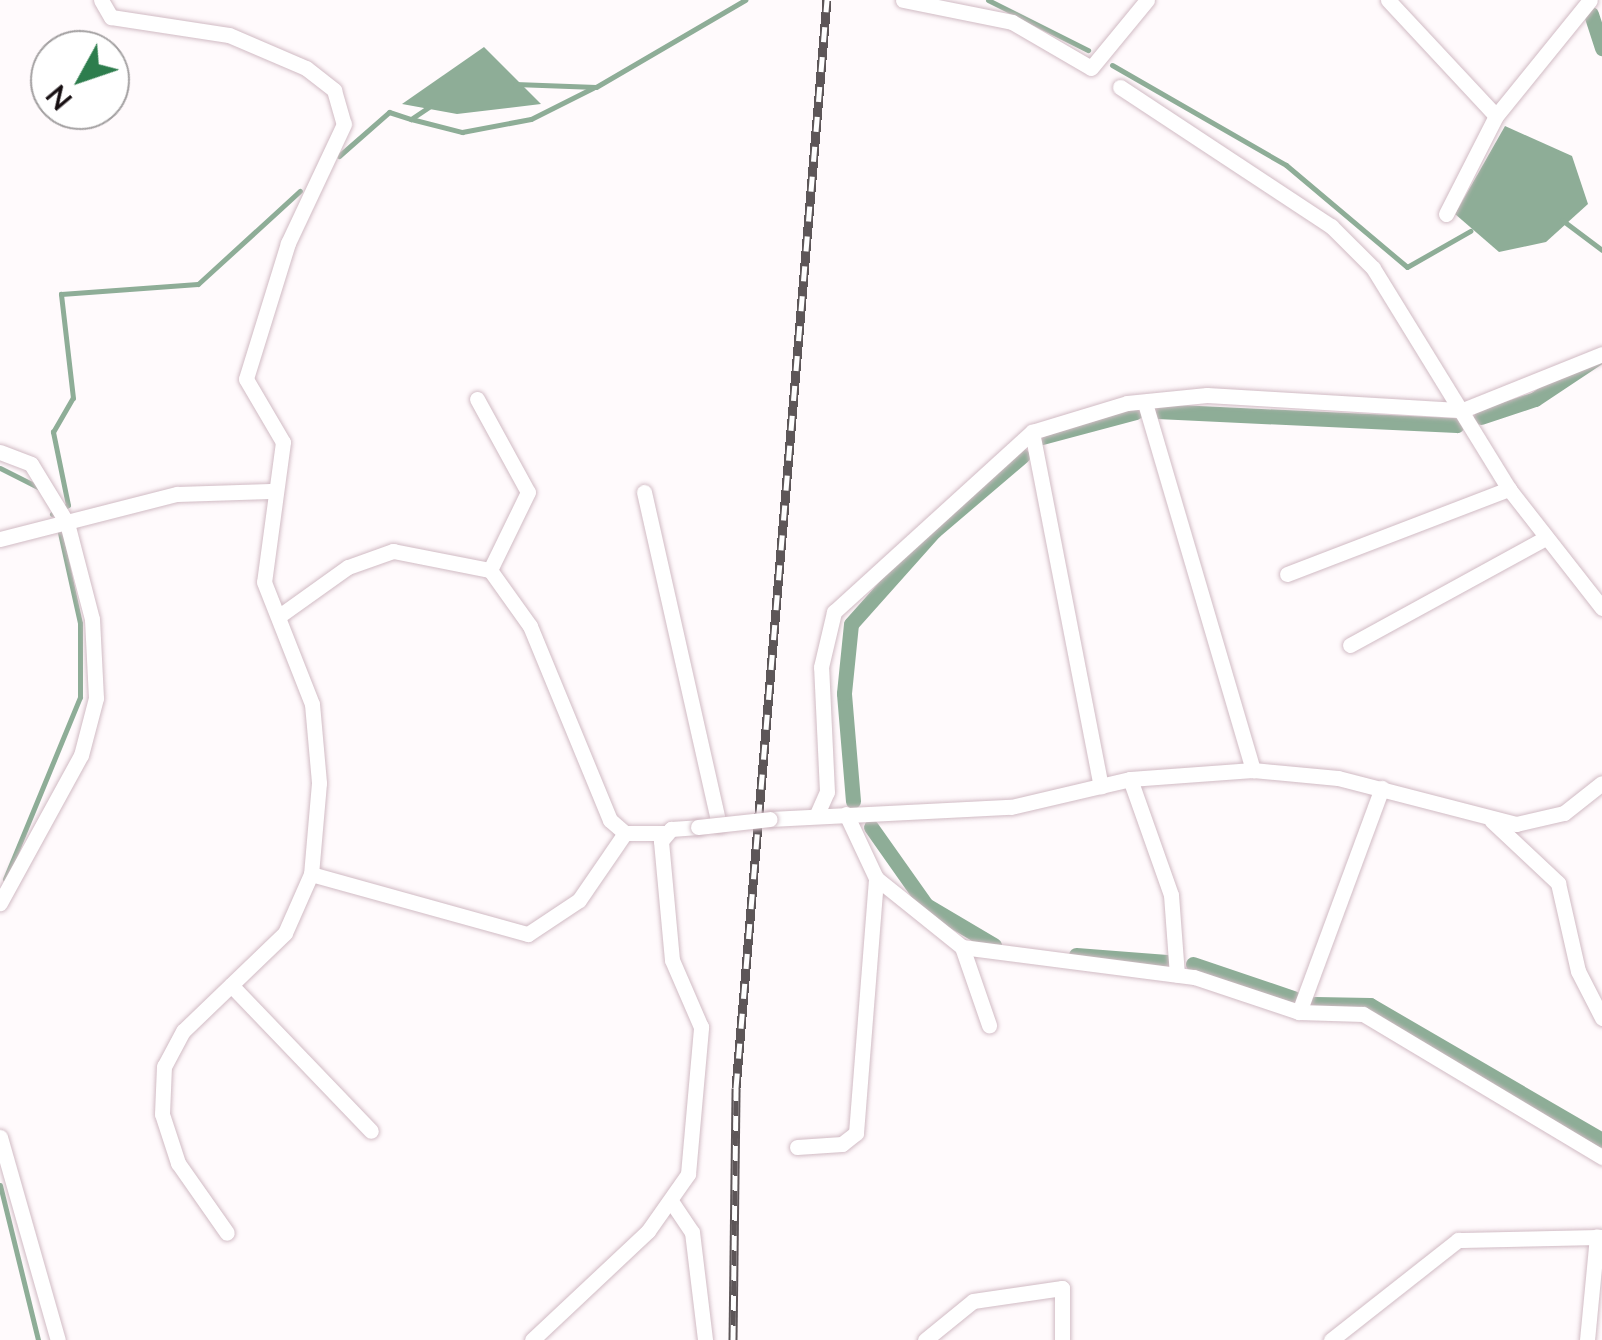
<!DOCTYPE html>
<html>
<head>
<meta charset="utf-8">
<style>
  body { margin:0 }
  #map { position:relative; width:1602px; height:1340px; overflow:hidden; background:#fffafc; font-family:Lato,sans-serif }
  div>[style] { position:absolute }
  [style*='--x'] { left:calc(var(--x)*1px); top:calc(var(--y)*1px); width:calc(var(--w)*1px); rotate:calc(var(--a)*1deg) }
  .water>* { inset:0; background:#8ead97 }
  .stream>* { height:5px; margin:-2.5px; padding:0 2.5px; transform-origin:2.5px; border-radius:2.5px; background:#8ead97 }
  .canal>* { height:15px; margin:-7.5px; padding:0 7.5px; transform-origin:7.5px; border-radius:7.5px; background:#8ead97 }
  .roads { filter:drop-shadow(0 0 2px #d1bbc4) drop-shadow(0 0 2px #d1bbc4) }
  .street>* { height:15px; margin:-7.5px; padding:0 7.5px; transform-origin:7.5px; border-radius:7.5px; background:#fff }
  .rail>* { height:9px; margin-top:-4.5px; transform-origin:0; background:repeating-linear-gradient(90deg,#fff 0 15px,#5d5658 0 30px); box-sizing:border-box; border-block:2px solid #5d5658 }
  .bridges { filter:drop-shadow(0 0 2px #d1bbc4) drop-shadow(0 0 2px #d1bbc4) }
  .street-bridge>* { height:15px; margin:-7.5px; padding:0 7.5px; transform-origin:7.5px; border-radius:7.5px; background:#fff }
  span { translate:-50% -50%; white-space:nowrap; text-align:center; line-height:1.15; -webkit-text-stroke:10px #fff; paint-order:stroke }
  .north { position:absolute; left:30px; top:30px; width:100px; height:100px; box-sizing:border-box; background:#fff; border:2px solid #a29fa0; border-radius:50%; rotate:230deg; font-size:28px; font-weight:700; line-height:40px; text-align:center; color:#160e11 }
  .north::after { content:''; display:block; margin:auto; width:35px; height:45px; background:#2d7d4d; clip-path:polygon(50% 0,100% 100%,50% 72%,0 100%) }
</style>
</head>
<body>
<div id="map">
  <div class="water">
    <div style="clip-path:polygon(484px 47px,541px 104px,457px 114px,402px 104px)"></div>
    <div style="clip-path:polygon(1505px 126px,1572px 156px,1588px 204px,1546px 242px,1499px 252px,1455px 214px)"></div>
  </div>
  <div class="stream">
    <div style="--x:988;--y:0;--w:112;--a:26.6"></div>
    <div style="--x:1112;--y:65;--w:201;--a:29.9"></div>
    <div style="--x:1286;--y:165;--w:158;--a:40.1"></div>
    <div style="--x:1407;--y:267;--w:73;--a:-29.7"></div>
    <div style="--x:515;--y:84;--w:81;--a:2.1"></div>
    <div style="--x:596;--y:87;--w:173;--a:-30.3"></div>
    <div style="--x:411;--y:119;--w:53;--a:14.3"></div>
    <div style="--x:462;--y:132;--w:70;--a:-10.7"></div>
    <div style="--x:531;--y:119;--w:69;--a:-26.6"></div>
    <div style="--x:339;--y:156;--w:67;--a:-41.3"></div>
    <div style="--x:389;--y:112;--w:23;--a:18"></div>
    <div style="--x:411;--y:119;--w:22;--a:-34"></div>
    <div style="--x:1562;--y:220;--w:50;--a:36.9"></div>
    <div style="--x:0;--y:468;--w:45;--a:26.6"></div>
    <div style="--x:52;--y:514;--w:18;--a:-29"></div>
    <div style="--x:68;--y:505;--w:75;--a:-101.6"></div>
    <div style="--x:53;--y:432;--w:39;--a:-60"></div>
    <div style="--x:73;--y:398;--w:105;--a:-96.6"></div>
    <div style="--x:61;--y:294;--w:137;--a:-4.2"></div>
    <div style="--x:198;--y:284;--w:138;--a:-42.4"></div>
    <div style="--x:5;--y:879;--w:197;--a:-67.6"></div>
    <div style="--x:80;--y:697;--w:74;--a:-90"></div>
    <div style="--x:80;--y:623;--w:97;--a:-102.5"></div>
    <div style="--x:0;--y:1185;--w:160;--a:76.2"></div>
  </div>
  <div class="canal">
    <div style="--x:1591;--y:14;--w:36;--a:72"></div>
    <div style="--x:1157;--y:411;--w:300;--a:2.7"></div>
    <div style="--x:1481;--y:417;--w:57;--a:-18.4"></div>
    <div style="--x:1535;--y:399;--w:79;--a:-33.7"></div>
    <div style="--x:1042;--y:437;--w:97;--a:-14.9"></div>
    <div style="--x:853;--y:801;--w:108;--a:-94.8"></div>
    <div style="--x:844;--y:693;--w:69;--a:-84.2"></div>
    <div style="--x:851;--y:624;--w:125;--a:-48.3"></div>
    <div style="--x:934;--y:531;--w:116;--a:-40.4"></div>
    <div style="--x:871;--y:827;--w:95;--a:54.8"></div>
    <div style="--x:926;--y:905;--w:79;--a:30.5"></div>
    <div style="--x:1076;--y:955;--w:91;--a:4.4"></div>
    <div style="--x:1193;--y:964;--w:106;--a:18.8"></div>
    <div style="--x:1315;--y:1004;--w:55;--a:1"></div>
    <div style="--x:1370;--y:1005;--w:268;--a:30.2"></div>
  </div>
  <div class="roads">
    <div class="street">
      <div style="--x:101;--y:0;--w:20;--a:60"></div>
      <div style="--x:111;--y:17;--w:119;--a:8.7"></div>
      <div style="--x:229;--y:35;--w:84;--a:23.2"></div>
      <div style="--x:306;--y:68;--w:36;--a:38"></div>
      <div style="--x:334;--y:90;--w:35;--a:74"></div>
      <div style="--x:344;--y:124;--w:132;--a:115.2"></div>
      <div style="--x:288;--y:243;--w:142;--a:107.2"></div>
      <div style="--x:246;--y:379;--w:73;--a:59.6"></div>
      <div style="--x:283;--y:442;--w:141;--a:97.7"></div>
      <div style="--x:264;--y:582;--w:131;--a:68.5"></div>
      <div style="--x:312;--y:704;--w:79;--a:84.9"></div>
      <div style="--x:319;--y:783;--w:91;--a:95"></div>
      <div style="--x:311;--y:874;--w:64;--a:113.8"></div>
      <div style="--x:285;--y:933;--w:141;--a:136.1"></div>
      <div style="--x:183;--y:1031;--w:40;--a:118"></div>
      <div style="--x:164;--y:1066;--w:48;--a:92.4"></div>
      <div style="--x:162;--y:1114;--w:52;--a:71.9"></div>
      <div style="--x:178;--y:1163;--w:85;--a:55"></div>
      <div style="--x:903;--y:0;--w:111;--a:11.4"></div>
      <div style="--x:1012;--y:22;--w:91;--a:30.2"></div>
      <div style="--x:1091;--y:68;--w:88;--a:-50.5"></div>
      <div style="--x:1388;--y:0;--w:158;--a:47"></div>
      <div style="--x:1120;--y:87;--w:253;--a:33.4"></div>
      <div style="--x:1331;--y:226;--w:59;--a:45"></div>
      <div style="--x:1373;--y:268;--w:259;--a:58.4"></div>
      <div style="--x:1509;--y:489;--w:151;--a:52"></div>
      <div style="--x:1446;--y:214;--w:110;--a:-63"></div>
      <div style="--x:1496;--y:116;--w:149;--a:-51"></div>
      <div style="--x:477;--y:399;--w:106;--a:61.3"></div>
      <div style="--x:528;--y:492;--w:87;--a:116"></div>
      <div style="--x:1145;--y:403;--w:383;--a:73.6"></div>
      <div style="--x:1032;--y:432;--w:361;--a:79"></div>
      <div style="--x:0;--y:452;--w:33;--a:21"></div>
      <div style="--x:31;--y:464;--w:69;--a:58.6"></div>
      <div style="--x:67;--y:523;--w:99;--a:75.4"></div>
      <div style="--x:92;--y:619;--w:79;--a:87.1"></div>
      <div style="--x:96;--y:698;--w:59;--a:104.7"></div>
      <div style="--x:81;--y:755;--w:169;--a:118.7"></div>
      <div style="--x:644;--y:492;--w:341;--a:77.3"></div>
      <div style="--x:0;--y:539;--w:183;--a:-14.3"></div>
      <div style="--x:177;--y:494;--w:93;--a:-1.8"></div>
      <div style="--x:1287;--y:574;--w:238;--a:-21"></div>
      <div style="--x:282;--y:614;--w:81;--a:-35.5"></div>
      <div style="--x:348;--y:567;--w:48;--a:-19.6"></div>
      <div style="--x:393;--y:551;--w:99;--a:11.1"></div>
      <div style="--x:490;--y:570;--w:69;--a:54.5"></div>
      <div style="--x:530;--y:626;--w:210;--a:67.6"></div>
      <div style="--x:610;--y:820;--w:20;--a:41"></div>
      <div style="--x:625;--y:833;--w:41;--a:0"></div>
      <div style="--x:1350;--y:645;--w:221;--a:-28.7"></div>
      <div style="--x:1130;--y:779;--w:123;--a:70.5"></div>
      <div style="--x:1171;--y:895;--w:80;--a:85.7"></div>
      <div style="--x:817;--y:814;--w:24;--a:-66"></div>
      <div style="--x:827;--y:792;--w:125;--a:-92.7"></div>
      <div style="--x:821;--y:667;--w:57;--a:-76.7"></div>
      <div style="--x:834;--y:612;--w:268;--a:-42.3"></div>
      <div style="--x:1032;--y:432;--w:99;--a:-17"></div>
      <div style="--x:1127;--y:403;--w:80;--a:-5.7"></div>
      <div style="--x:1207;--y:395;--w:256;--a:3.4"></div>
      <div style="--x:1463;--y:410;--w:150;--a:-21.9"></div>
      <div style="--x:846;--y:814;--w:71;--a:64.9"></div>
      <div style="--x:876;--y:878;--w:110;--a:38.7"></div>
      <div style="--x:962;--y:947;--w:234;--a:7.4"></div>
      <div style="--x:1194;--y:977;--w:111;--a:18.4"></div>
      <div style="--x:1299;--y:1012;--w:64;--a:1.8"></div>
      <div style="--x:1363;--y:1014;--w:279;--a:30.9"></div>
      <div style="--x:770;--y:819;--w:241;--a:-2.9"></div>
      <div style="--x:1011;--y:807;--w:122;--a:-13.2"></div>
      <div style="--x:1130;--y:779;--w:123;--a:-4.2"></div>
      <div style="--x:1253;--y:770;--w:85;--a:5.4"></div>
      <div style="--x:1338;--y:778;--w:184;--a:14.5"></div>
      <div style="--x:1516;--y:824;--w:49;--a:-12.9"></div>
      <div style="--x:1564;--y:813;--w:48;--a:-38.3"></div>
      <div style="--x:1492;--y:821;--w:91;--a:43.2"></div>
      <div style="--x:1558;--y:883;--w:90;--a:77.2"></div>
      <div style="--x:1578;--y:971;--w:53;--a:62.9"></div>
      <div style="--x:311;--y:874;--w:225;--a:15.5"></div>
      <div style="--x:528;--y:934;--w:61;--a:-33.7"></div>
      <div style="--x:579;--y:900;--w:81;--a:-55.5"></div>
      <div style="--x:962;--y:947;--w:83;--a:70.9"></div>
      <div style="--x:231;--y:985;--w:202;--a:46.2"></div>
      <div style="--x:1299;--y:1012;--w:239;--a:-69.7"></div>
      <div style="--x:0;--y:1137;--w:211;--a:74.1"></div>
      <div style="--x:797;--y:1147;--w:45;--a:-3.8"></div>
      <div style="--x:842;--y:1144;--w:18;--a:-38"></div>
      <div style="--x:856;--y:1133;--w:256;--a:-85.5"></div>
      <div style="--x:673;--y:1204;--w:34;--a:56"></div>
      <div style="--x:692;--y:1232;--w:109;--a:83.1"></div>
      <div style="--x:532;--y:1340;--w:159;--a:-43.2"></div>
      <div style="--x:648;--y:1231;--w:70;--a:-54.9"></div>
      <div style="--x:688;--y:1174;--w:148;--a:-84.9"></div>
      <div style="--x:701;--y:1027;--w:73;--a:-113.4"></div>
      <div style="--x:672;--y:960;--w:120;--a:-95.3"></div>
      <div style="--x:661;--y:841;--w:16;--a:-50"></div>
      <div style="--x:671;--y:829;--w:27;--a:-4"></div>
      <div style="--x:925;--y:1340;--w:62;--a:-39.1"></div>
      <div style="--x:973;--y:1301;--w:90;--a:-8.3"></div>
      <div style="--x:1062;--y:1288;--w:52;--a:90"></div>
      <div style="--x:1331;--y:1340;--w:162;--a:-38.2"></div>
      <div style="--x:1458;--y:1240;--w:144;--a:-1.2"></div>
      <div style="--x:1587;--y:1340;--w:104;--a:-84.5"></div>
    </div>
  </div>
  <div class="rail">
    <div style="--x:733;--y:1340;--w:252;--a:-89.3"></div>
    <div style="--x:736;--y:1088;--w:1092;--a:-85.22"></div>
  </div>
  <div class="bridges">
    <div class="street-bridge">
      <div style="--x:698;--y:827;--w:72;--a:-6.3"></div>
    </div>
  </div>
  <div class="north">N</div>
</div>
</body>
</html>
